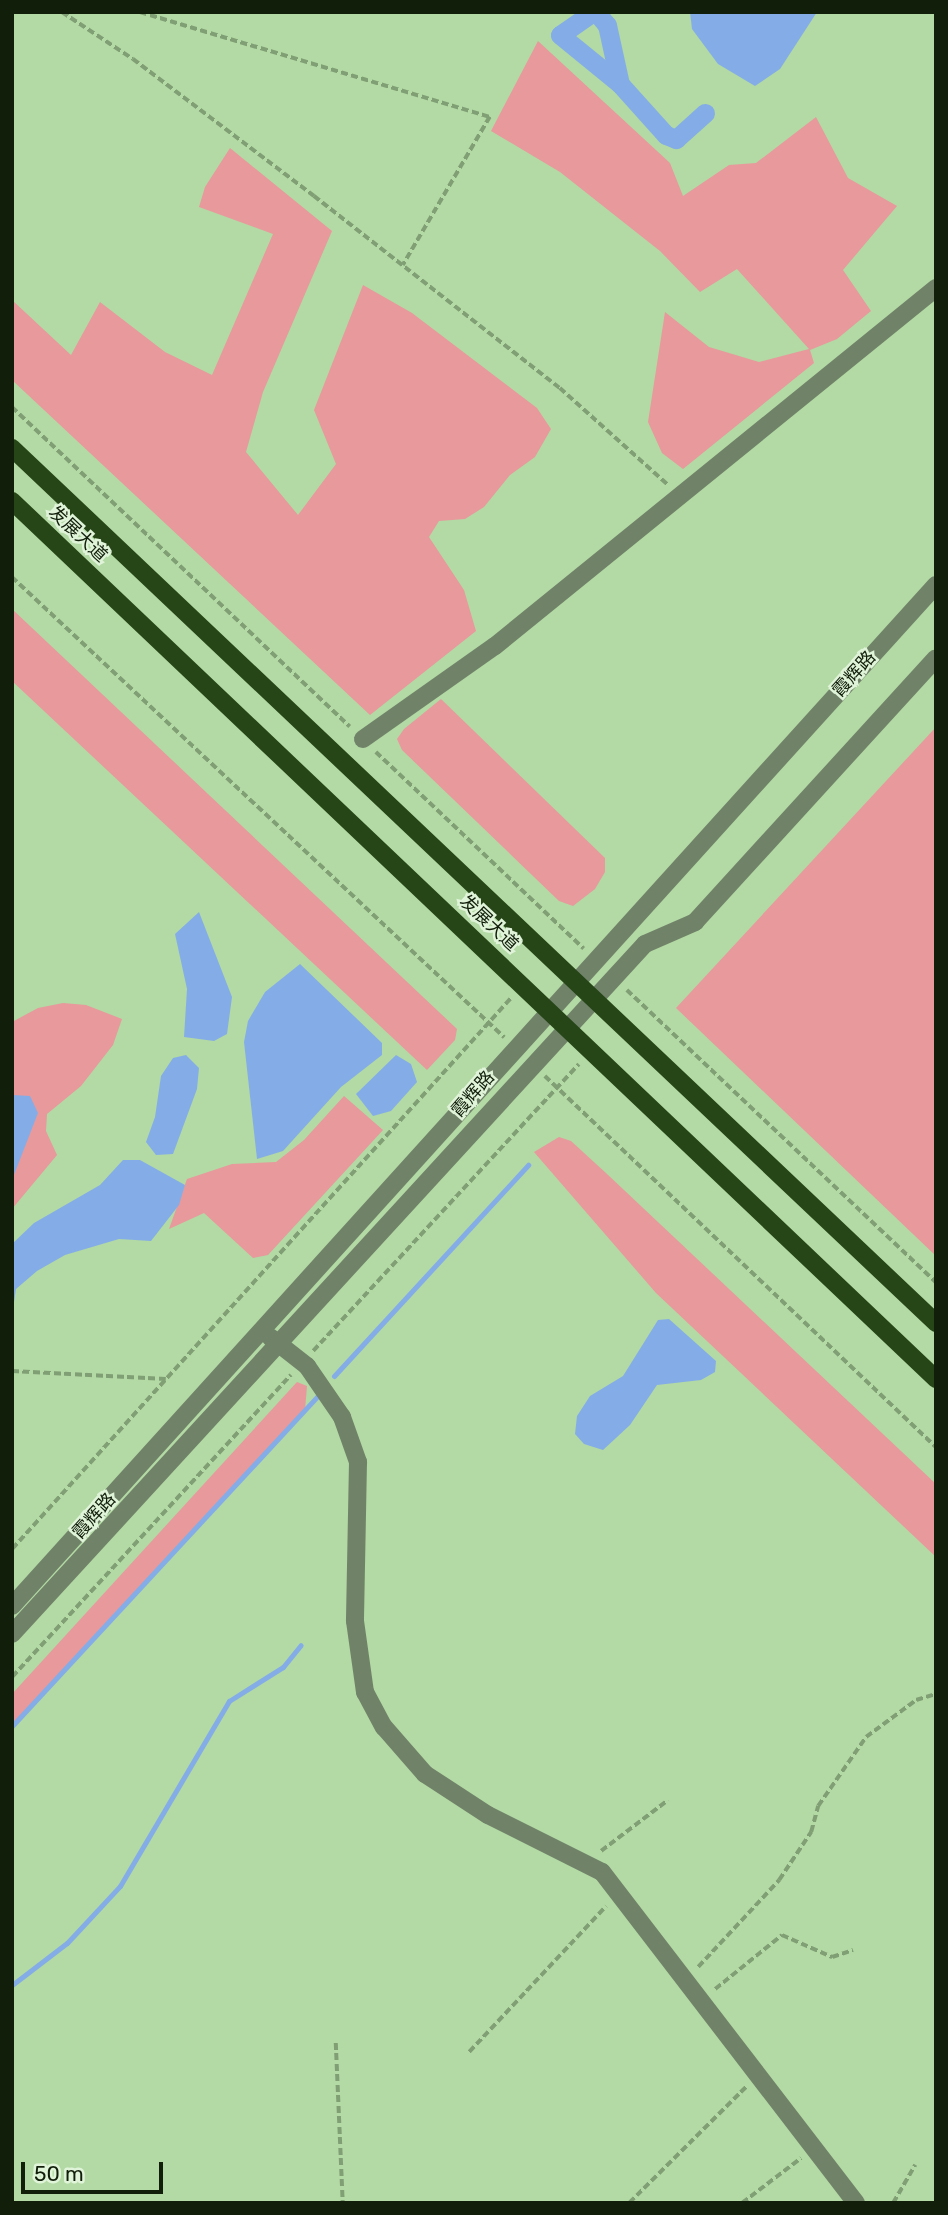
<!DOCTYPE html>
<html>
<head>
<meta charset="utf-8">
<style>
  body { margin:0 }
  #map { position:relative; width:948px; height:2215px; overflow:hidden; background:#b3d9a4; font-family:Rubik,"Noto Sans SC",sans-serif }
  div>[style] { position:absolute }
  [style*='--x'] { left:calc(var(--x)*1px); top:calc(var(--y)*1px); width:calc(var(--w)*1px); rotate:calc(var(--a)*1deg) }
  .green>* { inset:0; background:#e7999c }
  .water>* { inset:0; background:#84ade7 }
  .stream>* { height:5px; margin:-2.5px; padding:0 2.5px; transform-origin:2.5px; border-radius:2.5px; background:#84ade7 }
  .canal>* { height:19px; margin:-9.5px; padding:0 9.5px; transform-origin:9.5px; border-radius:9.5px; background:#84ade7 }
  .path>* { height:3.5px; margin-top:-1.75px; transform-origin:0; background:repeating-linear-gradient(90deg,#809f74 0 7px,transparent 0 10.5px) }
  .minor>* { height:18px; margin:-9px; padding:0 9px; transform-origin:9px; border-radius:9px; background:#708369 }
  .major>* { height:18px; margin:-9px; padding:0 9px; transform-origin:9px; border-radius:9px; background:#264618 }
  span { translate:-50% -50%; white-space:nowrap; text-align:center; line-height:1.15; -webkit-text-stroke:5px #e0f4d9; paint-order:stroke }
  .street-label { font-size:18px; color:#101e0a }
  .frame { position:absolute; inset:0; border:14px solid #101e0a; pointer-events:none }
  .scale { position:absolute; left:21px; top:2162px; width:142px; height:32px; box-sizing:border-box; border:4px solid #101e0a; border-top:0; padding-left:9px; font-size:21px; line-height:24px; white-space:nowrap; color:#101e0a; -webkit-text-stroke:5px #e0f4d9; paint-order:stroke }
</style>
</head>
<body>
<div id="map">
  <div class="green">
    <div style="clip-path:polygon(538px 41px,670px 163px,683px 196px,729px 165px,756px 163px,816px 117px,848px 178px,897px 206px,843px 270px,871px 311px,837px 339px,810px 350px,814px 363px,683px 469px,662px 453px,648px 422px,665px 312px,709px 347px,759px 362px,809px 349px,737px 269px,700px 292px,660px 251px,560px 172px,491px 131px)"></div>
    <div style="clip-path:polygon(230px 148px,332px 231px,263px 392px,246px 452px,298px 515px,336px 464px,314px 410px,363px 285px,412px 313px,537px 408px,551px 429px,535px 457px,510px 475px,484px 507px,465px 519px,439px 521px,429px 537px,464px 590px,476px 631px,370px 715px,12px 380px,12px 300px,71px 355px,100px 302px,165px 352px,212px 375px,273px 234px,199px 207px,205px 187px)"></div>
    <div style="clip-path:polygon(12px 609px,457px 1029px,455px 1040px,427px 1070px,12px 681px)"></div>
    <div style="clip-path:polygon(441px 699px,605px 858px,605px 872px,595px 889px,573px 906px,559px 901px,402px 750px,397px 739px,404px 729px)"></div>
    <div style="clip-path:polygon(936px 727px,936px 1256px,676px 1008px)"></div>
    <div style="clip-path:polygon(63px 1003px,86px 1005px,122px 1019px,113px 1045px,81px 1086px,47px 1114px,46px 1131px,57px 1155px,12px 1209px,12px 1022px,38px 1008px)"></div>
    <div style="clip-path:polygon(344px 1096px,383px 1130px,268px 1255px,253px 1258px,204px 1213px,169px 1229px,187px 1179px,232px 1164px,276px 1162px,304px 1140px)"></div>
    <div style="clip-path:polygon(559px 1137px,571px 1141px,607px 1174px,936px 1484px,936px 1557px,656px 1293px,534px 1152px)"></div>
    <div style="clip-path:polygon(297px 1382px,307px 1386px,305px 1410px,12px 1726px,12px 1694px)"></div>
  </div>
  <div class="water">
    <div style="clip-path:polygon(690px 12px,817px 12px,780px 69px,755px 86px,718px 64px,692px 29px)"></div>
    <div style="clip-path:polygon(199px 912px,232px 997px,227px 1034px,214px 1041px,184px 1037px,187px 989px,175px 934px)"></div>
    <div style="clip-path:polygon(300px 964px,382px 1043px,382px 1055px,341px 1087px,283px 1151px,257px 1159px,244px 1042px,248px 1021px,265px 992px)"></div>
    <div style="clip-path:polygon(186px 1055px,199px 1068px,197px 1089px,173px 1154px,156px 1155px,146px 1142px,155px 1117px,161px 1076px,173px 1058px)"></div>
    <div style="clip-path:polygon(396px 1055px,411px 1064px,417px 1082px,391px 1111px,373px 1116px,356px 1094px)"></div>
    <div style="clip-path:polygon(12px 1095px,30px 1096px,38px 1113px,12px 1180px)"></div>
    <div style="clip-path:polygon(123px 1160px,140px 1160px,185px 1185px,179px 1205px,151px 1241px,119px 1239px,65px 1255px,37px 1271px,16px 1289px,12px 1316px,12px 1244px,34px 1223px,100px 1185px)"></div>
    <div style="clip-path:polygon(669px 1319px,716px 1361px,715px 1372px,701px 1380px,657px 1385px,630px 1425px,603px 1450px,584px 1444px,575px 1434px,577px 1416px,590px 1396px,623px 1376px,658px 1320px)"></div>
  </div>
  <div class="stream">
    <div style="--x:334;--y:1376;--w:287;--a:-47.4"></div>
    <div style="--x:12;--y:1726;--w:451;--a:-47.2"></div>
    <div style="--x:12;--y:1985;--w:69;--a:-37.4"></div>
    <div style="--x:67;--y:1943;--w:78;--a:-47.1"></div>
    <div style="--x:120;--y:1886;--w:215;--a:-59.5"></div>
    <div style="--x:229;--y:1701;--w:64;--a:-32.2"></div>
    <div style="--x:283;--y:1667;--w:28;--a:-51"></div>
  </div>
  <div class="canal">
    <div style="--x:593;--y:12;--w:40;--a:145.1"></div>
    <div style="--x:560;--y:35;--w:77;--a:39.2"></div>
    <div style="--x:620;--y:84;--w:69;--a:48"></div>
    <div style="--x:666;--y:135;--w:11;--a:22"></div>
    <div style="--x:676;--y:139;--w:39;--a:-42"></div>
    <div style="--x:596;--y:12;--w:17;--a:50"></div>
    <div style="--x:607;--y:25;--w:60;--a:77.6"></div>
  </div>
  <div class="path">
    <div style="--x:62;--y:12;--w:85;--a:33.5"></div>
    <div style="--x:133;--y:59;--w:227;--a:37.1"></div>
    <div style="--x:314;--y:196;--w:312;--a:38"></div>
    <div style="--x:560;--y:388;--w:144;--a:41.9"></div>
    <div style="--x:140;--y:12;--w:365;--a:16.7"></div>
    <div style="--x:490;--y:117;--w:172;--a:120.4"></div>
    <div style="--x:12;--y:407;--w:465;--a:43.4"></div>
    <div style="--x:12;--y:577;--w:674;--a:43.07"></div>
    <div style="--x:376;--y:752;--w:286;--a:43.4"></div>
    <div style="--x:627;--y:990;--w:425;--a:43.4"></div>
    <div style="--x:545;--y:1076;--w:539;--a:43.5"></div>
    <div style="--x:313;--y:1351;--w:391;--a:-47.2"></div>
    <div style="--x:12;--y:1371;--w:154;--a:3"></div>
    <div style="--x:12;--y:1549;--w:743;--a:-47.84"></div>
    <div style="--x:12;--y:1677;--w:411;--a:-47.3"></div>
    <div style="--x:601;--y:1851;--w:84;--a:-37.3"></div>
    <div style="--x:698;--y:1967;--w:119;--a:-47"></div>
    <div style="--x:779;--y:1880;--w:58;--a:-56.3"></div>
    <div style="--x:811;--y:1832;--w:27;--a:-75"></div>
    <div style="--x:818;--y:1806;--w:84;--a:-55.2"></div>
    <div style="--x:866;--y:1737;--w:62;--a:-36.5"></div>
    <div style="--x:916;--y:1700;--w:21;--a:-17"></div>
    <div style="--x:715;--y:1989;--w:86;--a:-38.9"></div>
    <div style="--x:782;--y:1935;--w:55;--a:23.7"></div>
    <div style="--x:832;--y:1957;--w:22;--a:-18"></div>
    <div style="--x:336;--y:2043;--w:160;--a:87.5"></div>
    <div style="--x:469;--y:2052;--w:200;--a:-46.8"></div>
    <div style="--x:629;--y:2203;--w:166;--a:-44.8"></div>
    <div style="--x:742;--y:2203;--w:74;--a:-37.3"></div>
    <div style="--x:893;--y:2203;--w:44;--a:-59.9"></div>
  </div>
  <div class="minor">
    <div style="--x:363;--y:739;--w:161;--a:-35.2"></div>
    <div style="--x:495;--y:646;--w:568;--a:-39.07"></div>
    <div style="--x:270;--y:1337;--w:47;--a:38.1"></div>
    <div style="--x:307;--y:1366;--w:62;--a:55.5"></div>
    <div style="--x:342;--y:1417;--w:48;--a:70.4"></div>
    <div style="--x:358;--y:1462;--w:159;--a:91.1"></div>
    <div style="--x:355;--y:1621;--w:72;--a:82"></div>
    <div style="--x:365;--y:1692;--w:40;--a:62"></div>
    <div style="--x:384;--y:1727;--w:62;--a:48.9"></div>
    <div style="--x:425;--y:1774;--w:75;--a:33.1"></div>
    <div style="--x:488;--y:1815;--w:127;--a:26.6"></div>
    <div style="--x:602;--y:1872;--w:417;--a:52.5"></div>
    <div style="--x:12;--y:1606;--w:1377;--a:-47.86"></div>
    <div style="--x:12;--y:1634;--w:936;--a:-47.47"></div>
    <div style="--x:645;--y:944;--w:55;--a:-23.7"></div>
    <div style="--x:695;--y:922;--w:357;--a:-47.6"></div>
  </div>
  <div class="major">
    <div style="--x:12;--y:448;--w:1273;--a:43.44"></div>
    <div style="--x:12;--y:501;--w:1275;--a:43.54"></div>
  </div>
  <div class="street-label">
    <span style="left:78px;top:534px;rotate:43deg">发展大道</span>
    <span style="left:854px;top:674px;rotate:-48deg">霞辉路</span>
    <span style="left:489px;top:923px;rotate:43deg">发展大道</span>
    <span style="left:473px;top:1094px;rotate:-49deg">霞辉路</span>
    <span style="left:94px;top:1516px;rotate:-48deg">霞辉路</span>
  </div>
  <div class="frame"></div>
  <div class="scale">50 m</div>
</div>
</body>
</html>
